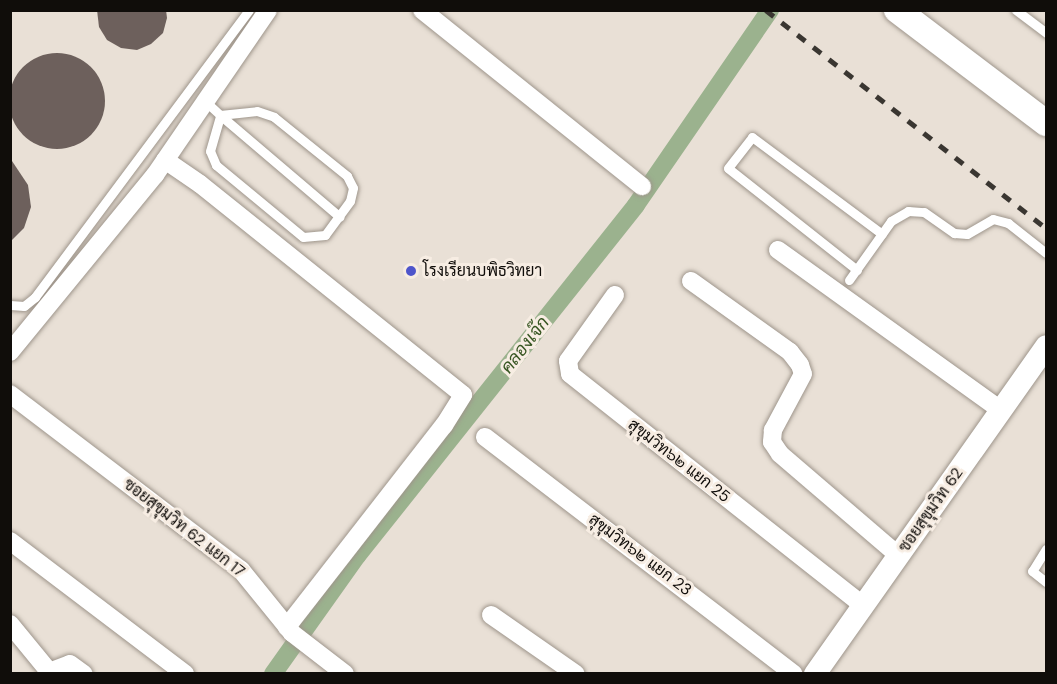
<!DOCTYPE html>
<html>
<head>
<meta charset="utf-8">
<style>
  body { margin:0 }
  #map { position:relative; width:1057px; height:684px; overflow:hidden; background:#e9e0d6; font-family:"DM Sans",Sarabun,sans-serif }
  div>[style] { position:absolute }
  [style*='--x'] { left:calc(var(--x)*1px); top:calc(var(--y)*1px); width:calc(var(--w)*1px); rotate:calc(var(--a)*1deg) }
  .canal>* { height:18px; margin:-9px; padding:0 9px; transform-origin:9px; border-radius:9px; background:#9bb28e }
  .building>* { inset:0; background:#6d605c }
  .round { border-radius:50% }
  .roads { filter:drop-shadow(0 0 2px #9e958b) drop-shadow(0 0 2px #9e958b) }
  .service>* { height:9px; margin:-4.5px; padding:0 4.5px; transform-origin:4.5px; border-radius:4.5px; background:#fff }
  .minor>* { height:18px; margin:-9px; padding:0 9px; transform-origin:9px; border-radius:9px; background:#fff }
  .tertiary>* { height:22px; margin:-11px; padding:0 11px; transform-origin:11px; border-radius:11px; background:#fff }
  .secondary>* { height:26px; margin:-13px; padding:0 13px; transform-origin:13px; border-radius:13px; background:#fff }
  .rail>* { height:4.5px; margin-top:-2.25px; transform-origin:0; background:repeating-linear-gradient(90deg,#3a3631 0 10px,transparent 0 20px) }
  .dots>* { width:16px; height:16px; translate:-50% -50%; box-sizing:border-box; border:3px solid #f7ede3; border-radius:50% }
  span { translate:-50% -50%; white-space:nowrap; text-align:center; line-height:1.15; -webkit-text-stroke:6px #f7ede3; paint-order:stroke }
  .poi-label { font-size:16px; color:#100d0a }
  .left { translate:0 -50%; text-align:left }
  .street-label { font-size:16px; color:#100d0a }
  .water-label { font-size:18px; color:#365521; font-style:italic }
  .frame { position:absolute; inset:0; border:12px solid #100d0a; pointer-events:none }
</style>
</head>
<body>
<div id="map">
  <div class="canal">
    <div style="--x:273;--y:674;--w:145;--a:-54.6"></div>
    <div style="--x:357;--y:556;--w:448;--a:-51.5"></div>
    <div style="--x:636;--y:205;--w:237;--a:-55.5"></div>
  </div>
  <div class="building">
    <div style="clip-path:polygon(97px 10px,166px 10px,167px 18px,163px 33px,151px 44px,137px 50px,121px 48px,107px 40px,99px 27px)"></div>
    <div class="round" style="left:9px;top:53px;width:96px;height:96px"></div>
    <div style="clip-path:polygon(10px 158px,28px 185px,31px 207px,24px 228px,10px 242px)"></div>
  </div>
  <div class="roads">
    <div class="service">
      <div style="--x:1016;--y:10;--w:38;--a:37"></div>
      <div style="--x:204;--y:100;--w:22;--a:43"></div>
      <div style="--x:220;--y:115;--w:37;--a:-6"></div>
      <div style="--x:257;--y:111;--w:18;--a:19"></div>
      <div style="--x:274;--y:117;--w:94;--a:38.9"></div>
      <div style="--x:347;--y:176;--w:13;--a:63"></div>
      <div style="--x:353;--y:188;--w:13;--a:103"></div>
      <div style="--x:350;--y:201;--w:42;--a:126.3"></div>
      <div style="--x:325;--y:235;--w:22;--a:175"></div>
      <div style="--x:303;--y:237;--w:113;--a:-140.4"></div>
      <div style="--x:216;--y:165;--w:15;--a:-113"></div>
      <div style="--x:210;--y:151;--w:37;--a:-74"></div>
      <div style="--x:220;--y:115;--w:157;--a:40.4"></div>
      <div style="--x:857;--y:270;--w:164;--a:-141.7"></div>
      <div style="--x:728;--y:168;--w:39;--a:-52"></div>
      <div style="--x:752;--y:137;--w:162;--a:36.7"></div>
      <div style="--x:849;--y:280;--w:72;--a:-54.6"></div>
      <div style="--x:891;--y:221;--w:20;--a:-30"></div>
      <div style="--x:908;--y:211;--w:16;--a:4"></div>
      <div style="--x:924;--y:212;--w:37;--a:35"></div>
      <div style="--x:954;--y:233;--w:13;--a:4"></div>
      <div style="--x:967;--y:234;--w:30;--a:-30"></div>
      <div style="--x:993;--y:219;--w:16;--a:15"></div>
      <div style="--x:1008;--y:223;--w:48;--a:38.3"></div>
      <div style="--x:10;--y:305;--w:14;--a:4"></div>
      <div style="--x:24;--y:306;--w:14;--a:-39"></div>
      <div style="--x:35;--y:297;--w:358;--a:-53.3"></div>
      <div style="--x:1046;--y:549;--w:26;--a:122"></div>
      <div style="--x:1032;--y:571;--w:18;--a:38"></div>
    </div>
    <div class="minor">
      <div style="--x:422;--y:10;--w:282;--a:38.7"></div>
      <div style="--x:165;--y:160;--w:42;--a:34.4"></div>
      <div style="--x:200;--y:184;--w:337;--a:38.7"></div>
      <div style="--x:463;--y:395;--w:36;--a:122"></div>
      <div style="--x:444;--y:425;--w:256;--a:127.9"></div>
      <div style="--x:778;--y:250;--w:274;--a:35.7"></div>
      <div style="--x:691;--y:281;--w:122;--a:35.6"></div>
      <div style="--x:790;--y:352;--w:16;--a:52"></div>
      <div style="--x:800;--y:365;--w:9;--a:72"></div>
      <div style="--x:803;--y:374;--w:64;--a:118.2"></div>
      <div style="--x:773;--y:430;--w:12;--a:95"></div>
      <div style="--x:772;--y:442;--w:14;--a:56"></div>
      <div style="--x:780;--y:454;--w:155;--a:40.6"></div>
      <div style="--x:615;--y:295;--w:81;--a:125.5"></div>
      <div style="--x:568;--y:361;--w:13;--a:81"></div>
      <div style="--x:570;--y:374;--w:373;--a:38.3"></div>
      <div style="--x:10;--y:352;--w:229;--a:-50.7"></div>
      <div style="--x:155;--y:175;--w:200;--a:-55.6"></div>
      <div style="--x:10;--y:394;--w:290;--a:37.3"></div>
      <div style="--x:241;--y:570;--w:81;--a:51"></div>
      <div style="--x:292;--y:633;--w:67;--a:37.7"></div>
      <div style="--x:485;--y:437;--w:389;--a:37.5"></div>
      <div style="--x:10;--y:541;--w:220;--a:37.2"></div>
      <div style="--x:491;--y:615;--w:103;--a:34.8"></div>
      <div style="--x:10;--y:624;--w:65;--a:50.6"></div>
      <div style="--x:52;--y:671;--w:19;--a:-21"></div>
      <div style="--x:70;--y:664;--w:17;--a:36"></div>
    </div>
    <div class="tertiary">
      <div style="--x:815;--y:674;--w:401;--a:-54.8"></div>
    </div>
    <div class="secondary">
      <div style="--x:897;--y:10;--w:187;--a:37.2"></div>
    </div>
  </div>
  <div class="rail">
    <div style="--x:766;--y:10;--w:355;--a:37.9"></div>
  </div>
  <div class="dots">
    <div style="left:411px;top:271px;background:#4e55cb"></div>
  </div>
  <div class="poi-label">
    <span class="left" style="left:423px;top:271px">โรงเรียนบพิธวิทยา</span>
  </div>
  <div class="street-label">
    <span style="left:679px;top:461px;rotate:38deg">สุขุมวิท๖๒ แยก 25</span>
    <span style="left:931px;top:510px;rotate:-55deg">ซอยสุขุมวิท 62</span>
    <span style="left:184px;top:528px;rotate:38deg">ซอยสุขุมวิท 62 แยก 17</span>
    <span style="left:640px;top:555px;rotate:37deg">สุขุมวิท๖๒ แยก 23</span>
  </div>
  <div class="water-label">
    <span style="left:525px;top:345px;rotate:-52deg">คลองเจ๊ก</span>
  </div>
  <div class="frame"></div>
</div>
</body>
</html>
